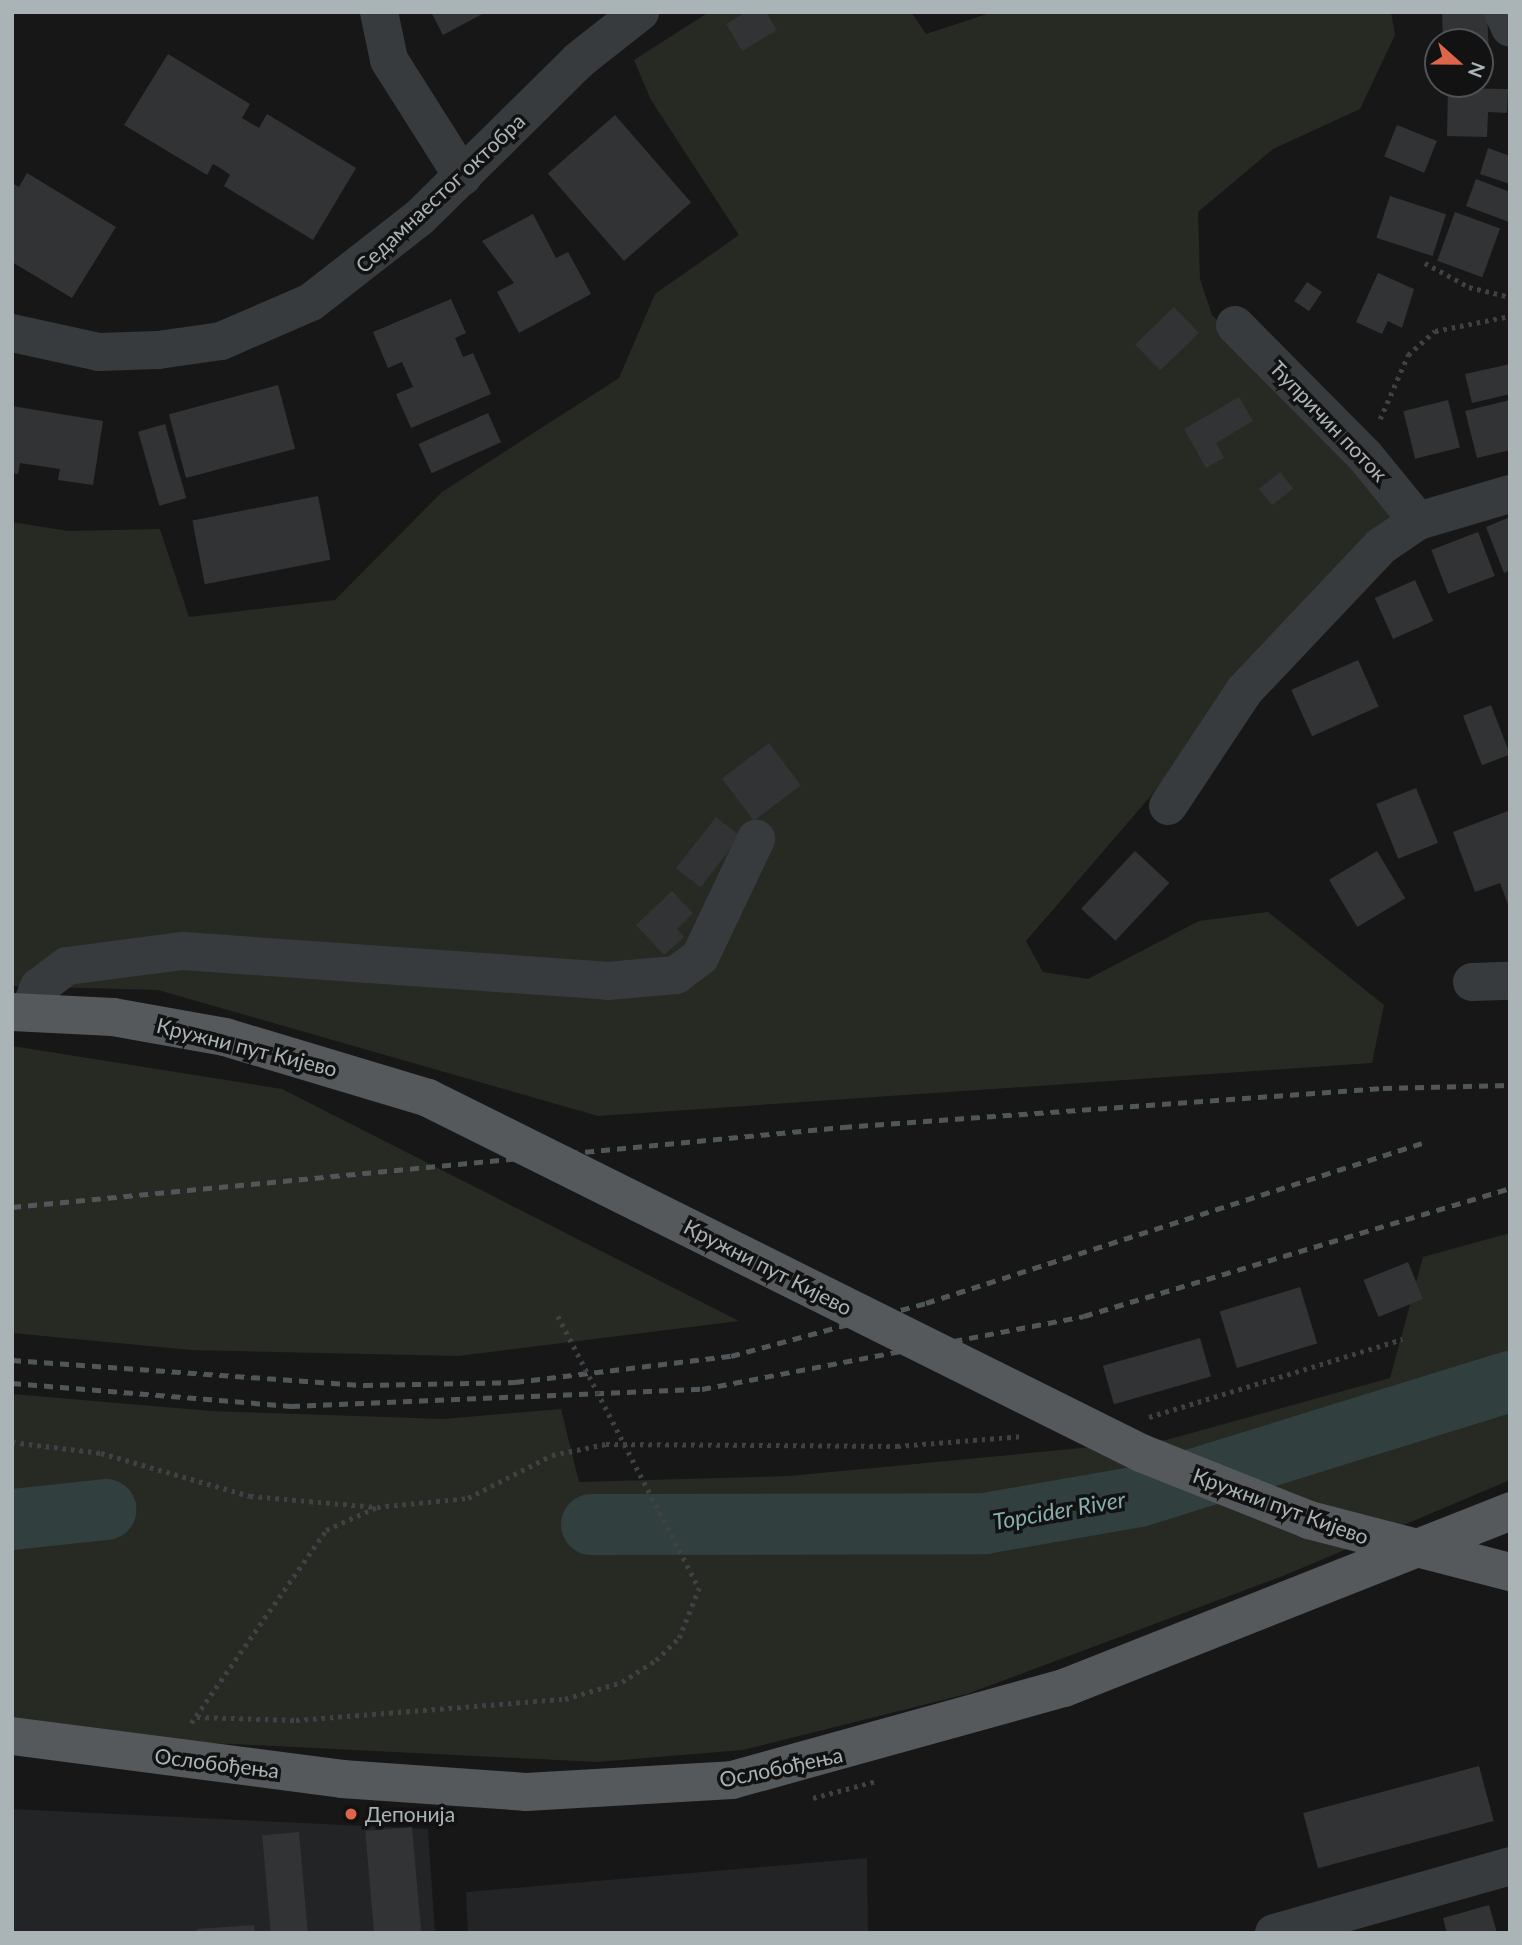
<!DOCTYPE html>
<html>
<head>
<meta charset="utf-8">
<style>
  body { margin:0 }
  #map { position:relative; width:1522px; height:1945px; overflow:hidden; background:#171718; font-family:Lato,sans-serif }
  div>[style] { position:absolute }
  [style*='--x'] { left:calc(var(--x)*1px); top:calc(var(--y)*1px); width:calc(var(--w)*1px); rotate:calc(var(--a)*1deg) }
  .built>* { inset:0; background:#232425 }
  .green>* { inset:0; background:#262a23 }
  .river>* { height:61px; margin:-30.5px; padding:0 30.5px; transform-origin:30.5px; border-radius:30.5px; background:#31403f }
  .building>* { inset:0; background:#323334; transform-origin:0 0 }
  .path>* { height:4.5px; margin-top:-2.25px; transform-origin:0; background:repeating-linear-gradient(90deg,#3e4244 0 3.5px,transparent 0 8.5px) }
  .minor>* { height:38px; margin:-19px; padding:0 19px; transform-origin:19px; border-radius:19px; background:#383b3d }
  .major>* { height:38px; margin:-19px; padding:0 19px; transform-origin:19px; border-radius:19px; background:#55595c }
  .rail>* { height:5px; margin-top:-2.5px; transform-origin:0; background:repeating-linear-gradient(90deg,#515658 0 9px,transparent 0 16px) }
  .path-bridge>* { height:4.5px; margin-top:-2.25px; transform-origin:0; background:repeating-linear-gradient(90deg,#3e4244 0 3.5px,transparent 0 8.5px) }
  .major-bridge>* { height:38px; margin:-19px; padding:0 19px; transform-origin:19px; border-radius:19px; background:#55595c }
  .dots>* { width:19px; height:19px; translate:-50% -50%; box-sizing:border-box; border:4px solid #121213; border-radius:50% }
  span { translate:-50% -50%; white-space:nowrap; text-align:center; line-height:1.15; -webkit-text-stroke:7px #121213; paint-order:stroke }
  .street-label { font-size:21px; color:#aab4b7 }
  .poi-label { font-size:21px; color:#aab4b7 }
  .left { translate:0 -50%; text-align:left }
  .water-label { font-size:23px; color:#85aead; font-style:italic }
  .frame { position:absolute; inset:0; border:14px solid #aab4b7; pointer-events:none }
  .north { position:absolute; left:1424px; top:28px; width:70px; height:70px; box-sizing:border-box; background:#121213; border:2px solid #4f5355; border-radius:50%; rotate:111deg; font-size:19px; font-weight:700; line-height:28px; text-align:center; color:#aab4b7 }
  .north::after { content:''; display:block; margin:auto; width:24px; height:32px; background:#dd654a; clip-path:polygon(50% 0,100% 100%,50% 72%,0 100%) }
</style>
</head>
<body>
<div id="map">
  <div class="built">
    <div style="clip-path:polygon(12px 1809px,428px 1829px,435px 1933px,12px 1933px)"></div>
    <div style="clip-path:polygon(867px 1858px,868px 1933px,468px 1933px,466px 1892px)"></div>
  </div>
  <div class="green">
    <div style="clip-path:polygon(709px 12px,911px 12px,926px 34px,993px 12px,1391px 12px,1395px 35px,1360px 109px,1273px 149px,1198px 212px,1200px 279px,1212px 315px,1396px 511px,1026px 941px,1043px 972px,1088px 979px,1199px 921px,1268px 912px,1384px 1005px,1372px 1063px,598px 1116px,158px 990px,12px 986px,12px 522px,68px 531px,160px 529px,189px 617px,335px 600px,442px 492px,619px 378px,655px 294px,739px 235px,651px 100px,634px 60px)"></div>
    <div style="clip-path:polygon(12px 1046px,282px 1089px,739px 1321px,458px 1356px,191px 1350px,12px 1333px)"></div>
    <div style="clip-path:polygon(1510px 1233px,1510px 1480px,1283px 1576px,967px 1694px,743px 1750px,597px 1762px,191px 1742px,12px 1717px,12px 1394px,211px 1411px,443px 1419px,561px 1409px,579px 1482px,789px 1476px,1166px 1440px,1390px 1378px,1423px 1257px)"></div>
  </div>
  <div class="river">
    <div style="--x:12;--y:1519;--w:94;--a:-6.1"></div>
    <div style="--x:591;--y:1524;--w:393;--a:-0.1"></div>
    <div style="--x:984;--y:1523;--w:156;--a:-9.9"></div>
    <div style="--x:1138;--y:1496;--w:389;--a:-17.2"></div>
  </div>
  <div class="building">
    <div style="clip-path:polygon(431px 12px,486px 12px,443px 35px)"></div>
    <div style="clip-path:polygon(746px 12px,766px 12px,777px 30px,742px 51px,726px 24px)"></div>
    <div style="clip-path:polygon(1442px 12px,1487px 12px,1489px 53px,1480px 54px,1480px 42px,1443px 42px)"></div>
    <div style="clip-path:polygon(168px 54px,250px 104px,242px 118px,259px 128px,267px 114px,356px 168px,313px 240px,224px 186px,230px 175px,222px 169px,213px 164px,207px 175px,124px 125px)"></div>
    <div style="clip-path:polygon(1448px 88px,1508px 89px,1507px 113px,1488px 112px,1487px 137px,1447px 136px)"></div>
    <div style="left:615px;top:115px;width:116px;height:89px;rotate:49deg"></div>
    <div style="left:1397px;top:125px;width:43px;height:34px;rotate:22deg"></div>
    <div style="clip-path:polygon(1488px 148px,1510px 156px,1510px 184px,1480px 174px)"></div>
    <div style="clip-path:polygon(27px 173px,116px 227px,72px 298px,12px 262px,12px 183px,19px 187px)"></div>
    <div style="clip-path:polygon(1476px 179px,1510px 192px,1509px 222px,1466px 206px)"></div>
    <div style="left:1390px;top:196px;width:59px;height:44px;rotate:18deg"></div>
    <div style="left:1455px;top:212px;width:48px;height:52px;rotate:20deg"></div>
    <div style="clip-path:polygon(533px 214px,556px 258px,568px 252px,591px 294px,519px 333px,497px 292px,514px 283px,482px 241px)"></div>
    <div style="clip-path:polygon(1378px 273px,1414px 289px,1402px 328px,1388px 321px,1382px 334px,1356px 322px)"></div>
    <div style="left:1307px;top:282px;width:18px;height:23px;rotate:34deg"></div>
    <div style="clip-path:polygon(451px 299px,466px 333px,455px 338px,463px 357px,473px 353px,491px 394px,411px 428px,396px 394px,413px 387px,402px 362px,388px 368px,373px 332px)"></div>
    <div style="left:1174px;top:307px;width:36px;height:54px;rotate:46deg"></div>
    <div style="clip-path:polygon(1510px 364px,1510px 394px,1472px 403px,1465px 374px)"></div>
    <div style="left:278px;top:385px;width:66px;height:113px;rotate:75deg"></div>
    <div style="clip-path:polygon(1239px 397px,1253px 421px,1216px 443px,1224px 458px,1206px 468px,1184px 429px)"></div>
    <div style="left:1448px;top:400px;width:49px;height:46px;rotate:76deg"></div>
    <div style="clip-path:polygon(1510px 400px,1510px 450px,1477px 458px,1465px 411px)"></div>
    <div style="clip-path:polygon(12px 406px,103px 421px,93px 485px,58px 480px,60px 469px,20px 463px,18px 474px,12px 473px)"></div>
    <div style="left:488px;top:413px;width:32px;height:76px;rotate:66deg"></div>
    <div style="left:165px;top:424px;width:77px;height:28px;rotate:74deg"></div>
    <div style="left:1280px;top:472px;width:21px;height:27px;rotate:51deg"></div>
    <div style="left:318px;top:496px;width:65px;height:128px;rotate:79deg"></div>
    <div style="clip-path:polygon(1510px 517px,1510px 570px,1504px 573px,1486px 527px)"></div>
    <div style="left:1478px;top:532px;width:47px;height:50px;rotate:69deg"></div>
    <div style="left:1415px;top:580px;width:45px;height:44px;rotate:66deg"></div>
    <div style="left:1358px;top:660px;width:51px;height:73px;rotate:66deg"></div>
    <div style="left:1491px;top:705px;width:53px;height:30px;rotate:69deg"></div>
    <div style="left:769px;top:743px;width:53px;height:59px;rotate:53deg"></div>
    <div style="left:1416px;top:788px;width:59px;height:43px;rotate:68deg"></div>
    <div style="clip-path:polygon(1508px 811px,1510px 816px,1509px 907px,1500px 883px,1475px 892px,1453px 832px)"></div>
    <div style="left:716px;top:817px;width:31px;height:65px;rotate:38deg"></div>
    <div style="left:1135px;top:851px;width:47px;height:79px;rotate:43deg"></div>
    <div style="left:1377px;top:851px;width:55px;height:56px;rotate:59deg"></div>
    <div style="clip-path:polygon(672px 891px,693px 913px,677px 929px,684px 937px,664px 955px,636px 925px)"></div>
    <div style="left:1408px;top:1262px;width:40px;height:48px;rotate:68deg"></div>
    <div style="left:1300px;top:1287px;width:59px;height:84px;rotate:73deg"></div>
    <div style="left:1200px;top:1338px;width:40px;height:101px;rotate:74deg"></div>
    <div style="left:1479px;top:1766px;width:57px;height:182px;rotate:75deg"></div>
    <div style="left:412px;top:1827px;width:106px;height:47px;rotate:85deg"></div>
    <div style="left:299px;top:1832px;width:101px;height:37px;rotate:85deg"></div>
    <div style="clip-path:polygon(1489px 1905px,1497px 1933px,1447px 1933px,1443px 1918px)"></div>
    <div style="clip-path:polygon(254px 1925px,255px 1933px,197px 1933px,197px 1929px)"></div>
  </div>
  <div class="path">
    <div style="--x:1425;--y:263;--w:50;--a:28.6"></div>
    <div style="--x:1469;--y:287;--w:42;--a:13.7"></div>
    <div style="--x:1380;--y:419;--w:70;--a:-66.4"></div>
    <div style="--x:1408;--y:355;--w:36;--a:-42"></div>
    <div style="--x:1435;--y:331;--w:76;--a:-11.3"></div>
    <div style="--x:1149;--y:1417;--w:265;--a:-17.1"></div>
    <div style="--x:12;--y:1442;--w:90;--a:7"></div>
    <div style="--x:101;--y:1453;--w:155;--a:16.1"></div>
    <div style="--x:250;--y:1496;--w:126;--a:5"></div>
    <div style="--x:197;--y:1717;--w:99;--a:1.7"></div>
    <div style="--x:296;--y:1720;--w:270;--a:-4.5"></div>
    <div style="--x:565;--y:1699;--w:59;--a:-16.6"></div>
    <div style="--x:622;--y:1682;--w:40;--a:-32.9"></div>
    <div style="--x:656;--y:1660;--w:32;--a:-44"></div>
    <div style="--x:679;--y:1638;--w:54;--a:-68.2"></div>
    <div style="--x:191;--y:1723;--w:236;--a:-55"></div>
    <div style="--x:326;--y:1530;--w:56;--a:-24.3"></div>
    <div style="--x:377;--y:1507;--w:91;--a:-5.6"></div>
    <div style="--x:468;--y:1498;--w:94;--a:-27.1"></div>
    <div style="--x:552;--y:1455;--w:55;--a:-11.5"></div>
    <div style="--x:606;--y:1444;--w:291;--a:0.4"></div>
    <div style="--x:897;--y:1446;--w:126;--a:-4.5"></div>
    <div style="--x:813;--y:1798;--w:65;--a:-15.1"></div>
  </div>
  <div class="minor">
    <div style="--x:379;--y:12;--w:49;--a:78.2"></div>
    <div style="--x:389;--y:60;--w:138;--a:57.7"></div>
    <div style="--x:1503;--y:12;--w:17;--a:66"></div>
    <div style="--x:1235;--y:325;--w:185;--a:45.2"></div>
    <div style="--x:1365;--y:456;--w:84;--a:50.8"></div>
    <div style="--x:12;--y:333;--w:89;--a:12.3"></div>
    <div style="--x:99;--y:352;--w:59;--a:-1.9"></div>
    <div style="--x:158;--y:350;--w:64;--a:-8.1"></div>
    <div style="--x:221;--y:341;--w:98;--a:-23.4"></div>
    <div style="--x:311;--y:302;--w:137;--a:-37.9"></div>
    <div style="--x:419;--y:218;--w:225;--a:-44.6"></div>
    <div style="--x:579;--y:60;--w:78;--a:-38.2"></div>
    <div style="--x:1168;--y:806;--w:138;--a:-56.5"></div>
    <div style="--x:1244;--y:691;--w:199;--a:-46.6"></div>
    <div style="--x:1381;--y:546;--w:45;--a:-34"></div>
    <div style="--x:1418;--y:521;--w:96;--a:-16.4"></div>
    <div style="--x:1472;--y:982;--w:38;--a:-2"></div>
    <div style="--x:30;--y:1010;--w:25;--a:-69"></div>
    <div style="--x:39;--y:987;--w:35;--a:-37"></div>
    <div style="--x:67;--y:966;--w:117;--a:-7.4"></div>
    <div style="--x:183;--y:951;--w:425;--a:4"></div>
    <div style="--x:607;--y:981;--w:69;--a:-5"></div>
    <div style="--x:676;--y:975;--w:30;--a:-37"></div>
    <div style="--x:700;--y:957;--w:131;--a:-64.6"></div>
    <div style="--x:1274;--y:1933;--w:245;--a:-15.8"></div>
  </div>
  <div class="major">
    <div style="--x:12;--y:1012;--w:101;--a:2.8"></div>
    <div style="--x:113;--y:1017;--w:114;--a:10.1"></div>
    <div style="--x:225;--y:1037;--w:212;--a:16.7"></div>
    <div style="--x:12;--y:1736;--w:333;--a:7.4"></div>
    <div style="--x:342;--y:1779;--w:184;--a:4"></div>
    <div style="--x:526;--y:1792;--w:206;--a:-3.3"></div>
    <div style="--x:732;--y:1780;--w:345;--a:-15.5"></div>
    <div style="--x:1064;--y:1688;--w:480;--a:-21.6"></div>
  </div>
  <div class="rail">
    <div style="--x:12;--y:1207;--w:835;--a:-5.5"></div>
    <div style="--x:843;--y:1127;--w:541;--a:-4.13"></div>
    <div style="--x:1383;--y:1088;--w:127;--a:-1.4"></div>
    <div style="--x:12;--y:1360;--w:353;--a:4.1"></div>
    <div style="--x:364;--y:1385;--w:151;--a:-1.1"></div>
    <div style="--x:515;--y:1382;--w:218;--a:-6.9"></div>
    <div style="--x:731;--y:1356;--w:202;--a:-15.2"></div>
    <div style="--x:926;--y:1303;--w:521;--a:-17.88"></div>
    <div style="--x:12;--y:1383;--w:280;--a:4.7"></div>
    <div style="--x:291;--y:1406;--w:411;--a:-2.4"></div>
    <div style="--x:702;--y:1389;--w:389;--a:-10.8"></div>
    <div style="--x:1084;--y:1316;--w:445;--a:-16.7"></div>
  </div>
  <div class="path-bridge">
    <div style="--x:558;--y:1316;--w:306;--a:62.6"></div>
  </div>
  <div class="major-bridge">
    <div style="--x:428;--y:1098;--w:796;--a:26.47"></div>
    <div style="--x:1141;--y:1453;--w:181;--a:21.7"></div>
    <div style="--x:1309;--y:1520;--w:208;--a:14.5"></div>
  </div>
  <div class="dots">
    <div style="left:351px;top:1814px;background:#dd654a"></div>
  </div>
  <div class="street-label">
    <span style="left:440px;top:193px;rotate:-43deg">Седамнаестог октобра</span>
    <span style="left:1329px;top:421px;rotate:46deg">Ћупричин поток</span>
    <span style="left:247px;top:1047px;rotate:14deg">Кружни пут Кијево</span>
    <span style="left:768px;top:1267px;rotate:27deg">Кружни пут Кијево</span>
    <span style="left:1281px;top:1506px;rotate:20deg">Кружни пут Кијево</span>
    <span style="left:217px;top:1763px;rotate:7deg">Ослобођења</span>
    <span style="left:781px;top:1767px;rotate:-12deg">Ослобођења</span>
  </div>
  <div class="poi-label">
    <span class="left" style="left:365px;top:1814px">Депонија</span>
  </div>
  <div class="water-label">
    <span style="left:1059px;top:1510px;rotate:-10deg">Topcider River</span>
  </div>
  <div class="frame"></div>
  <div class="north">N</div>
</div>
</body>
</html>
